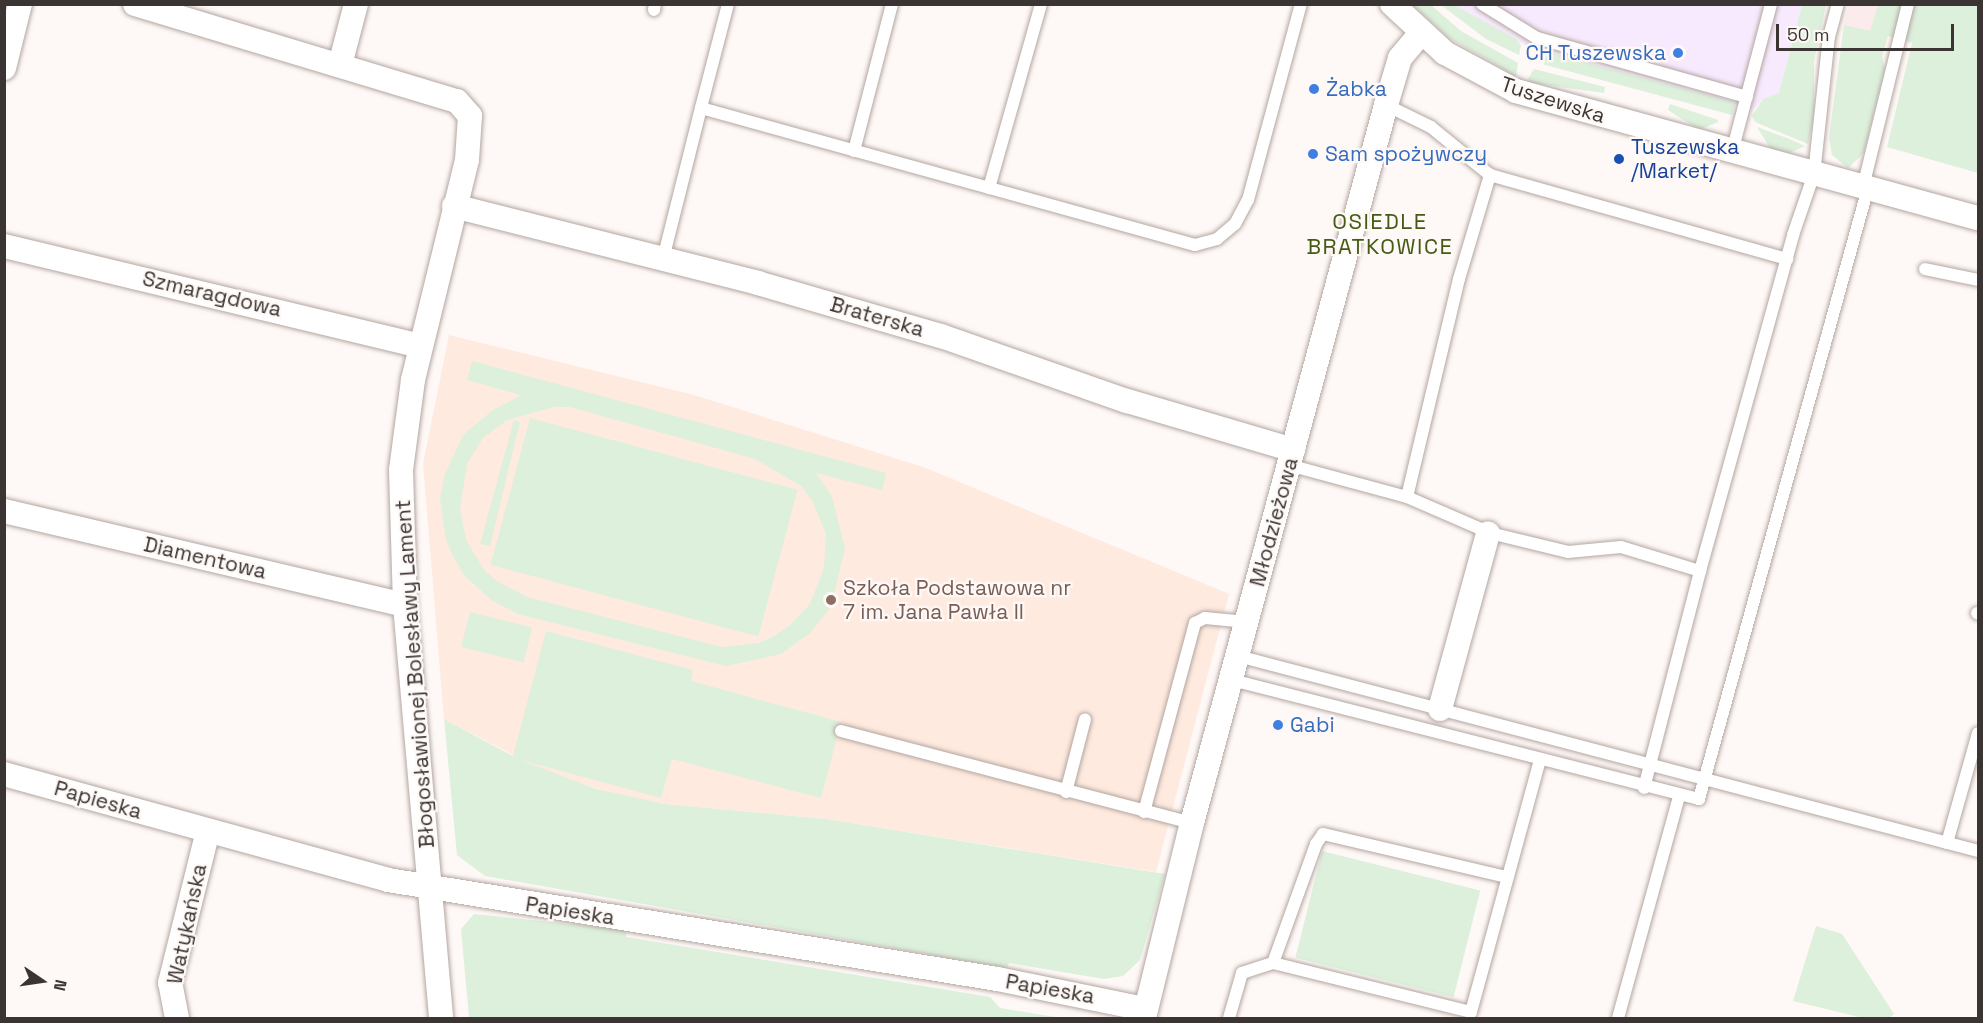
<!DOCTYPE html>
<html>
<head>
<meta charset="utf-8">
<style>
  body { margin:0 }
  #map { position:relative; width:1983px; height:1023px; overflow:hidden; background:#fef8f6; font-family:"Space Grotesk",sans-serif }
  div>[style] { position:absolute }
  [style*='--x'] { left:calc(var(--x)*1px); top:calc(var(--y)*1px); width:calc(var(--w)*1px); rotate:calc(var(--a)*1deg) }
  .commercial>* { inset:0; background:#f8eafe }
  .industrial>* { inset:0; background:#fbebed }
  .built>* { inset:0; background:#ffeadf }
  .green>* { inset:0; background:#dcf0dc; transform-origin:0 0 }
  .roads { filter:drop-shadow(0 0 2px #b3a6a0) drop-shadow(0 0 2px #b3a6a0) }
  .service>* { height:12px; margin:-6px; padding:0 6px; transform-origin:6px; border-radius:6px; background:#fff }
  .minor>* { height:24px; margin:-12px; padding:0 12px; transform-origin:12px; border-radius:12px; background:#fff }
  .dots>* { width:16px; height:16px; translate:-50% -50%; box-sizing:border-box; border:3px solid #fef8f6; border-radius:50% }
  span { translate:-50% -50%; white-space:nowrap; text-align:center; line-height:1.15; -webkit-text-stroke:4.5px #fef8f6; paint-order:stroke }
  .shop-label { font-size:21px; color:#366cbe }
  .right { translate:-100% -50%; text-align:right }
  .left { translate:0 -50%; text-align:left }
  .street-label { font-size:21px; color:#3a3533 }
  .transit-label { font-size:21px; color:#164399 }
  .education-label { font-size:21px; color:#785e54 }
  .neighbourhood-label { font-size:22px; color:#445b13; letter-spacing:1.5px }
  .frame { position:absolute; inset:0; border:6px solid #3a3533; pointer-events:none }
  .north { position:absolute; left:12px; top:951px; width:60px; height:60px; -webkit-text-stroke:4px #fef8f6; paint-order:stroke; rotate:103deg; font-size:16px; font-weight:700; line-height:24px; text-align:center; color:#3a3533 }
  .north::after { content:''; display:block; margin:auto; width:21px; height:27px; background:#3a3533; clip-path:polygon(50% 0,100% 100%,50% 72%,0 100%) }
  .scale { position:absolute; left:1776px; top:24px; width:178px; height:27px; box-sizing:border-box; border:3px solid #3a3533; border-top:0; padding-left:8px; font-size:18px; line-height:21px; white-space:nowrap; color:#3a3533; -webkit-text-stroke:4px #fef8f6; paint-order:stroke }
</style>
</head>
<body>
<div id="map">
  <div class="commercial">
    <div style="clip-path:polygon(1454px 5px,1454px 4px,1802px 5px,1779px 93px,1763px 99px,1754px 109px,1547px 53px,1543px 55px)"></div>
  </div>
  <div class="industrial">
    <div style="clip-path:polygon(1849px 5px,1878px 5px,1870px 32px,1844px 25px)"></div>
  </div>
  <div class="built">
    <div style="clip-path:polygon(449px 335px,694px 395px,926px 468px,1229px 594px,1156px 872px,826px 819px,665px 804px,617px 795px,550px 774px,444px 719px,423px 464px)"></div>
  </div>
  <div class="green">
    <div style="clip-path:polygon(1413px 5px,1431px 5px,1461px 31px,1518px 63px,1516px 76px,1449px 38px)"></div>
    <div style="clip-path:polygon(1441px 5px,1454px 5px,1515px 38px,1521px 45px,1519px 55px,1486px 39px)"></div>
    <div style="clip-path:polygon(1802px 5px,1826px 5px,1814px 61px,1814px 117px,1808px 144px,1755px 122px,1752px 116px,1763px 99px,1779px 93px)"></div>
    <div style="clip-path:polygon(1878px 5px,1978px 5px,1978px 173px,1887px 147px,1912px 43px,1888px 36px,1882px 57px,1885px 69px,1864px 153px,1848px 168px,1832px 155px,1829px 138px,1844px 25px,1870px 31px)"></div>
    <div style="left:1547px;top:52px;width:195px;height:13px;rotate:15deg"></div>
    <div style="clip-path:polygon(1534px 69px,1605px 87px,1604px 93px,1531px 83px,1528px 79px)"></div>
    <div style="clip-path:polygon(1670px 104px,1718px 120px,1718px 122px,1699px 130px,1668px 110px)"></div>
    <div style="clip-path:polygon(1757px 127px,1787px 138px,1805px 146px,1789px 153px,1770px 148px)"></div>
    <div style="clip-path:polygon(evenodd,472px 361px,886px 473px,882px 490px,816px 473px,832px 497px,845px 548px,831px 607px,810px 633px,781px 654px,726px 666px,518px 614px,491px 600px,464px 575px,454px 558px,446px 540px,440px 498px,445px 474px,463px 435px,493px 410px,521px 395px,467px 380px,472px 361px,553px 407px,570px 407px,755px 459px,801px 486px,812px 500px,826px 534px,824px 568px,810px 604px,789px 626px,774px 636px,759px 643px,722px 647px,527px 597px,497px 581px,485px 571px,466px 540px,460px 508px,467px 464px,483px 438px,507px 420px,553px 407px)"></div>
    <div style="left:530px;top:418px;width:277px;height:152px;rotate:15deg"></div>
    <div style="clip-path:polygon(514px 420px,520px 422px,490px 546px,480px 544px)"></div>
    <div style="left:470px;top:612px;width:64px;height:36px;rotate:14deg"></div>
    <div style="clip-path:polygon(546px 631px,693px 670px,691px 681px,841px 722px,821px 798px,672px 759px,661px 798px,521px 760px,596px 789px,665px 804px,826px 819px,1165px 874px,1140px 960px,1123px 976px,1104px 979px,1009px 963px,1007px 968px,485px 876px,457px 855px,444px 719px,513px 756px)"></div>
    <div style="left:1322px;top:851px;width:163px;height:110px;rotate:14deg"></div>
    <div style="clip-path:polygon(474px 914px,626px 930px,626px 937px,990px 997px,1000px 1008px,1061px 1018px,469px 1018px,461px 929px)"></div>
    <div style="clip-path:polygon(1816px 926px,1842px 934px,1894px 1014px,1889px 1018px,1863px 1018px,1793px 1001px)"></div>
  </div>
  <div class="roads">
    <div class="service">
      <div style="--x:728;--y:4;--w:107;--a:104.6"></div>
      <div style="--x:701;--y:108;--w:513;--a:15.5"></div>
      <div style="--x:1195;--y:245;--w:23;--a:-15"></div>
      <div style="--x:1217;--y:239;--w:23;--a:-40"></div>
      <div style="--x:1235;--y:224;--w:27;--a:-62"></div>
      <div style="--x:1248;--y:200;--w:203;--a:-74.9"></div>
      <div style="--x:1482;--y:4;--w:65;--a:31.7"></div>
      <div style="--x:1537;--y:38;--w:218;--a:15.7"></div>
      <div style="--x:654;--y:10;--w:6;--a:-81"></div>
      <div style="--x:854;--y:151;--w:152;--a:-75.5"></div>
      <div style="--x:1732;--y:152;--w:153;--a:-75.2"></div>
      <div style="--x:1490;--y:175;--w:309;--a:15.8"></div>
      <div style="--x:1863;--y:187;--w:188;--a:-76.2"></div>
      <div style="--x:989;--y:188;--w:191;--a:-74.2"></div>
      <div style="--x:663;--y:259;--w:156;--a:-75.9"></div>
      <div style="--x:1925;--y:269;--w:54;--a:11.7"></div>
      <div style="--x:1289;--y:465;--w:122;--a:15.2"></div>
      <div style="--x:1407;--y:497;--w:224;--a:-76.6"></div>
      <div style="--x:1459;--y:279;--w:109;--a:-73.4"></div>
      <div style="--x:1490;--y:175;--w:76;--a:-140.9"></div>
      <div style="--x:1431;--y:127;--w:50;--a:-153.9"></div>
      <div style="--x:1407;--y:497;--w:90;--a:23.4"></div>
      <div style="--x:1490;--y:533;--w:80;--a:13.7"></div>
      <div style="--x:1568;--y:552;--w:53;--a:-5.4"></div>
      <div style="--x:1621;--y:547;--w:83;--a:16.9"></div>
      <div style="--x:1977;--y:613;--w:1;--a:45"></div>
      <div style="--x:1238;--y:656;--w:765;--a:14.76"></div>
      <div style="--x:1232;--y:680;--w:482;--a:14.3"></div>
      <div style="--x:1699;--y:799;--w:634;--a:-74.54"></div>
      <div style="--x:841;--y:731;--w:363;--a:14.7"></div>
      <div style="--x:1644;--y:788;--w:224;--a:-75.5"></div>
      <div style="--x:1700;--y:571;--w:349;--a:-74.5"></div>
      <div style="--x:1793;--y:235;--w:65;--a:-71"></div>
      <div style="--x:1814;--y:174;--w:138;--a:-83.8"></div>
      <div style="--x:1829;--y:37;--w:34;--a:-75"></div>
      <div style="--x:1066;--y:792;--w:75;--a:-75.4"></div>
      <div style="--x:1144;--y:812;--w:196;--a:-74.9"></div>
      <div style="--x:1195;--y:623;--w:11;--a:-27"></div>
      <div style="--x:1205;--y:618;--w:42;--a:5.4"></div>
      <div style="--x:1947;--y:843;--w:114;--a:-74.3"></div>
      <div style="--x:1273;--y:963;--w:127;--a:-70.1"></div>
      <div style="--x:1316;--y:844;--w:12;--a:-55"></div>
      <div style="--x:1323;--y:834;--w:189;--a:13.2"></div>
      <div style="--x:1229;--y:1018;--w:47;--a:-73.9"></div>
      <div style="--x:1242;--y:973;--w:33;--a:-18"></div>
      <div style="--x:1273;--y:963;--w:204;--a:13.9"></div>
      <div style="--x:1471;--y:1012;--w:262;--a:-74.7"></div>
      <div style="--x:1618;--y:1018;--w:230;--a:-74.6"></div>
    </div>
    <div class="minor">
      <div style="--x:135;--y:4;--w:336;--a:16.8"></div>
      <div style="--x:457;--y:101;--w:20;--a:49"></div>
      <div style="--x:470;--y:116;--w:44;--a:93.9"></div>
      <div style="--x:467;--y:160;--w:227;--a:103.8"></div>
      <div style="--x:413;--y:380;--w:91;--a:97.6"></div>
      <div style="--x:401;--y:470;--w:135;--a:88.3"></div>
      <div style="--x:405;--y:605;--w:415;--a:85"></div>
      <div style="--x:1392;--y:4;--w:72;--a:42.8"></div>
      <div style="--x:1445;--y:53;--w:81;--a:28.2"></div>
      <div style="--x:1516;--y:91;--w:479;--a:15.4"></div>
      <div style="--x:340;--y:65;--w:63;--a:-75.3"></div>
      <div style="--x:4;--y:68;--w:66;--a:-76"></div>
      <div style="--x:454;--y:206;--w:314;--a:14.2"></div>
      <div style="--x:758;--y:283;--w:191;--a:16.2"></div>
      <div style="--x:941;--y:336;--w:197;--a:19.3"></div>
      <div style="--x:1127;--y:401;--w:173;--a:16.4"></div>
      <div style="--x:4;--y:246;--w:427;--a:13.5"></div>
      <div style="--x:4;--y:511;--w:412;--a:13.2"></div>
      <div style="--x:1440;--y:709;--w:182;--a:-74.7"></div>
      <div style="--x:4;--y:774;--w:398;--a:15.4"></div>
      <div style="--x:388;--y:880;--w:617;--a:9.23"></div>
      <div style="--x:997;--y:979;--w:151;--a:11.5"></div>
      <div style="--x:177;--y:1018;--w:36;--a:-101"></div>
      <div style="--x:170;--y:983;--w:157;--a:-76"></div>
      <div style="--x:1144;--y:1018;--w:201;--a:-76.2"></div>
      <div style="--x:1192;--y:823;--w:744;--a:-74.88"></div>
      <div style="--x:1386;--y:105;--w:49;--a:-73.4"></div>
      <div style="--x:1400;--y:58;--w:31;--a:-50"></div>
    </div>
  </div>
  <div class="dots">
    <div style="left:1678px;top:53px;background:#3f7fe0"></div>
    <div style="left:1314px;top:89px;background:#3f7fe0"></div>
    <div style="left:1313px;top:154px;background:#3f7fe0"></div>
    <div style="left:1619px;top:159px;background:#1a4fb4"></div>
    <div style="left:831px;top:600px;background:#8d6e63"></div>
    <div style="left:1278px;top:725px;background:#3f7fe0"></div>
  </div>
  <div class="shop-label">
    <span class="right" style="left:1666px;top:53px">CH Tuszewska</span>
    <span class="left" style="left:1326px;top:89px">Żabka</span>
    <span class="left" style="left:1325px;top:154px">Sam spożywczy</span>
    <span class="left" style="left:1290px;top:725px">Gabi</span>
  </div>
  <div class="street-label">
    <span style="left:1553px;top:100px;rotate:18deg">Tuszewska</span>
    <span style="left:212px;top:294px;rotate:13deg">Szmaragdowa</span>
    <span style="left:877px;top:317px;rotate:16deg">Braterska</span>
    <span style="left:1274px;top:522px;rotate:-75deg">Młodzieżowa</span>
    <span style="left:205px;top:558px;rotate:13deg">Diamentowa</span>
    <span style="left:415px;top:674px;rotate:-94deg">Błogosławionej Bolesławy Lament</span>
    <span style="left:98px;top:800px;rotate:16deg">Papieska</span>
    <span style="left:570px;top:911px;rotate:9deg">Papieska</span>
    <span style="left:187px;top:924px;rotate:-78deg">Watykańska</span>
    <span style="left:1050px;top:989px;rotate:10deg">Papieska</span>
  </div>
  <div class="transit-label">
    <span class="left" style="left:1631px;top:159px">Tuszewska<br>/Market/</span>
  </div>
  <div class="education-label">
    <span class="left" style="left:843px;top:600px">Szkoła Podstawowa nr<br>7 im. Jana Pawła II</span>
  </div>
  <div class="neighbourhood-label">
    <span style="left:1380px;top:234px">OSIEDLE<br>BRATKOWICE</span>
  </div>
  <div class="frame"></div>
  <div class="north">N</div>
  <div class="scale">50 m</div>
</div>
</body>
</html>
